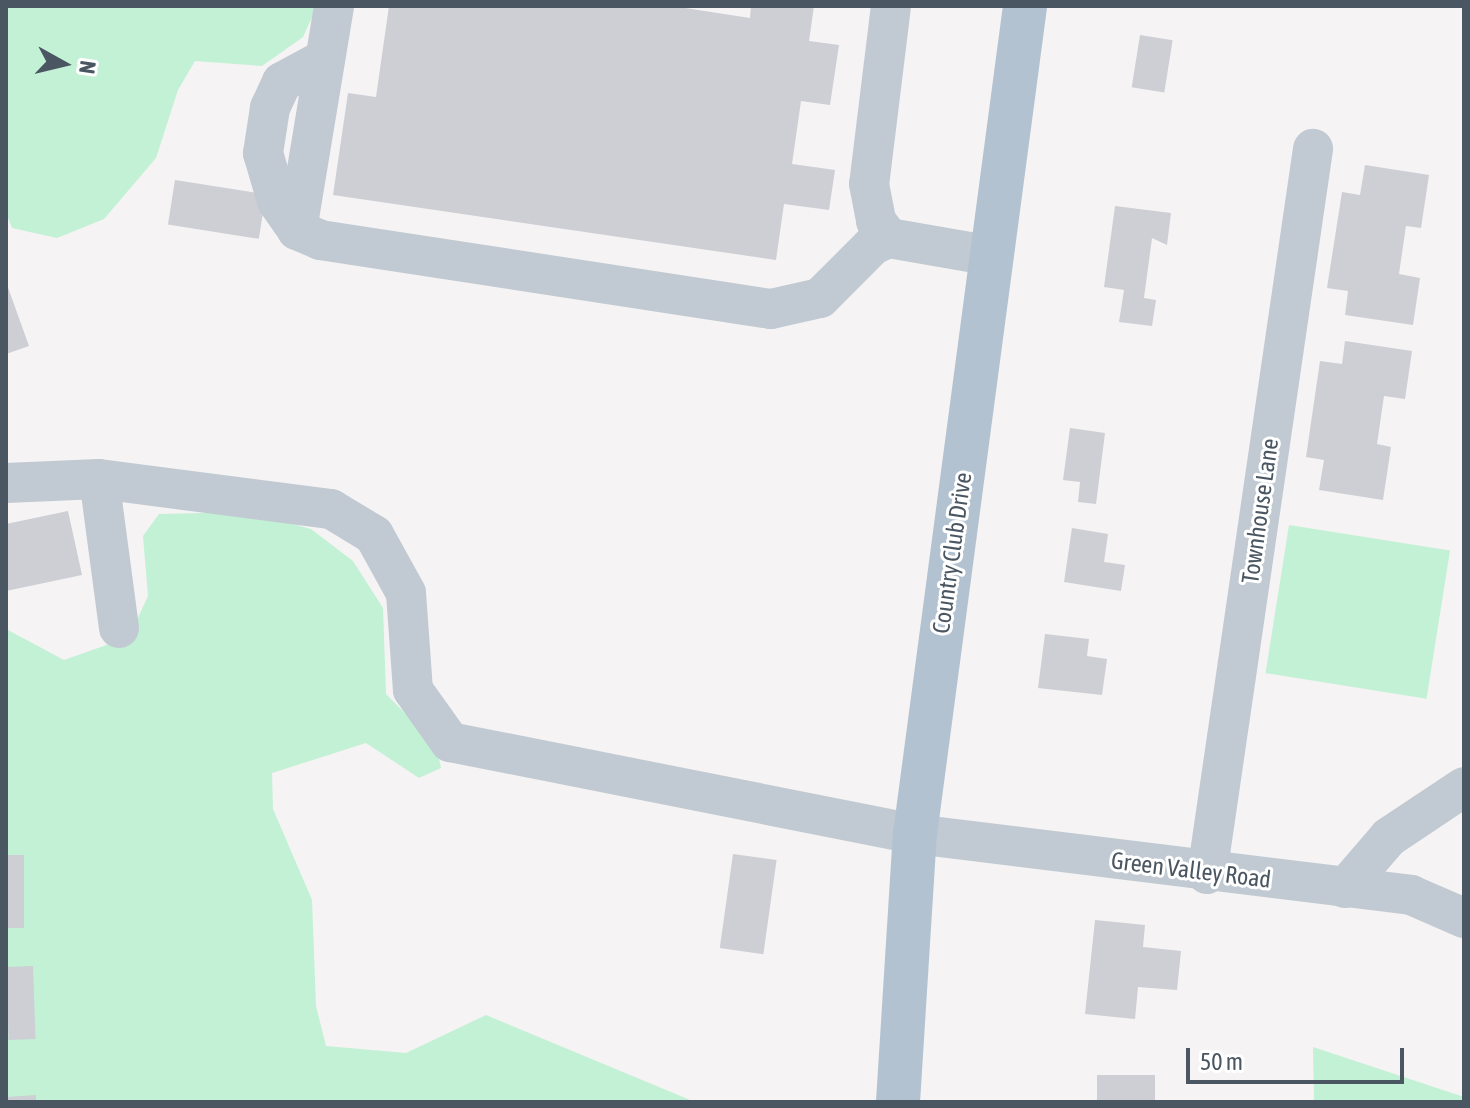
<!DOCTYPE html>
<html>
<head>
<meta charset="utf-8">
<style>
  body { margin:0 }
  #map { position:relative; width:1470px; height:1108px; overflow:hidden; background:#f5f3f3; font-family:"Asap Condensed",sans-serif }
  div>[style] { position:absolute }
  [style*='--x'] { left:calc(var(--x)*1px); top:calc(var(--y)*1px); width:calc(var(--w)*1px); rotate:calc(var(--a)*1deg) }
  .green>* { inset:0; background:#c3f1d5; transform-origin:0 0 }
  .building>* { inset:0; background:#cdcfd5; transform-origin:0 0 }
  .minor>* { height:40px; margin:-20px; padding:0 20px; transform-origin:20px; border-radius:20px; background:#c1cad2 }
  .major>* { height:44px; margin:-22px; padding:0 22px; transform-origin:22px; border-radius:22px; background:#b3c2d1 }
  span { translate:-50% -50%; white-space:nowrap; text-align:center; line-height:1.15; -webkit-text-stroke:6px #fff; paint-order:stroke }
  .street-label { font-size:24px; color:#4a5661 }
  .frame { position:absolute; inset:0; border:8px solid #4a5661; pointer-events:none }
  .north { position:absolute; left:24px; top:24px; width:80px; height:80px; -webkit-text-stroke:6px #fff; paint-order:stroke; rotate:98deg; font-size:22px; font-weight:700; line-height:32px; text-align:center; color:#4a5661 }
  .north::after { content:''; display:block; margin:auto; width:28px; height:36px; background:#4a5661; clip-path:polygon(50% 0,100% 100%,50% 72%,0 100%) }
  .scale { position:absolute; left:1186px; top:1048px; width:218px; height:36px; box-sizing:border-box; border:4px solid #4a5661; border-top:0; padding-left:10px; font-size:24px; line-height:28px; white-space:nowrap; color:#4a5661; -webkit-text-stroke:6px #fff; paint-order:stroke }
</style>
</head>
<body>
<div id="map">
  <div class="green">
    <div style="clip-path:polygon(6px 6px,317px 6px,303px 37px,262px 66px,195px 61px,178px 90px,156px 158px,104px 219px,57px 238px,12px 228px,6px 213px)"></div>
    <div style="clip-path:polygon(249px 512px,311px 529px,353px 561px,383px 608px,386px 694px,436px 744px,441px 768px,419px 778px,366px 743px,272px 773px,273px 809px,312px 900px,316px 1006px,326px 1046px,406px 1053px,486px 1015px,695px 1102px,6px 1102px,6px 629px,64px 660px,129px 637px,148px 596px,143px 536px,159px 514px)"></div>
    <div style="left:1289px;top:525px;width:163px;height:150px;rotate:9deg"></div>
    <div style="clip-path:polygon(1313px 1047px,1464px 1097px,1464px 1102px,1314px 1102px)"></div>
  </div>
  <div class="building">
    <div style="clip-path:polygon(389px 6px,672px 6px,750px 18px,751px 6px,814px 6px,809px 41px,839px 45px,830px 105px,801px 101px,792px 164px,835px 170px,829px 210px,784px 204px,776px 260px,333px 195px,348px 93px,376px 97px)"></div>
    <div style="left:1140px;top:35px;width:33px;height:53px;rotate:9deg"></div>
    <div style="clip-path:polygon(1365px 165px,1429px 175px,1421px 228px,1406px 226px,1399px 274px,1420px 278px,1413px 325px,1345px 315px,1348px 291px,1327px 288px,1342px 192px,1360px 195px)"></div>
    <div style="left:175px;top:180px;width:92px;height:45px;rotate:9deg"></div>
    <div style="clip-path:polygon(1115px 206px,1171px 213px,1167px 245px,1152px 238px,1144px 298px,1156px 300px,1152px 326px,1119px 322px,1124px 290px,1104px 287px)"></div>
    <div style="clip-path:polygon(6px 282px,29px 346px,6px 354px)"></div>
    <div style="clip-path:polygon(1345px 341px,1412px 351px,1405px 399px,1384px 396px,1377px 444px,1391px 447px,1383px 500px,1319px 490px,1324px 460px,1306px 457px,1320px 361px,1342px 364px)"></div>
    <div style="clip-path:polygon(1070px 428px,1105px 433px,1096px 504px,1078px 502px,1080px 482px,1063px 480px)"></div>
    <div style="clip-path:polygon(68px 511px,82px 575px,6px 591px,6px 524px)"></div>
    <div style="clip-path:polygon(1072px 528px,1108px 534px,1104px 562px,1125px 565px,1121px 591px,1064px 582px)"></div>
    <div style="clip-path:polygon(1045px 634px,1089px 639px,1087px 656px,1107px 659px,1102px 695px,1038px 688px)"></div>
    <div style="left:733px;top:854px;width:44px;height:95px;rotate:8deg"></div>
    <div style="left:6px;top:855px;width:18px;height:73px"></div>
    <div style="clip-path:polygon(1095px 920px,1145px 925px,1143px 947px,1181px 951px,1177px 990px,1138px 987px,1135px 1019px,1085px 1014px)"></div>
    <div style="left:33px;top:966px;width:73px;height:27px;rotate:88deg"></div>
    <div style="left:1155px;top:1075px;width:27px;height:58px;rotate:90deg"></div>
    <div style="clip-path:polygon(36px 1095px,36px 1102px,6px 1102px,6px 1097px)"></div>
  </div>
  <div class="minor">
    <div style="--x:891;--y:6;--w:179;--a:97"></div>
    <div style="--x:869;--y:184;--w:38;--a:79"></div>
    <div style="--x:876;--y:221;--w:21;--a:53"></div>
    <div style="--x:889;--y:238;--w:105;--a:9.9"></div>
    <div style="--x:325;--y:59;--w:49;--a:151.9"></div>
    <div style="--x:282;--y:82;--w:29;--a:115"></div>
    <div style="--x:270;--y:108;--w:46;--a:98.8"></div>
    <div style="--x:263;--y:153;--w:50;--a:73.7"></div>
    <div style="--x:277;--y:201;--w:35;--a:55"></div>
    <div style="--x:297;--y:230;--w:25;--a:23"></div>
    <div style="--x:320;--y:240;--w:456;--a:8.7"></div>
    <div style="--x:771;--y:309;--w:50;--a:-12.7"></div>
    <div style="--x:820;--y:298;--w:75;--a:-45"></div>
    <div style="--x:873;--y:245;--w:17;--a:-24"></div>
    <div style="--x:297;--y:230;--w:227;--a:-80.6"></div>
    <div style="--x:6;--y:483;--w:93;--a:-2.5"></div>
    <div style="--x:119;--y:628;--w:150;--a:-97.6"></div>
    <div style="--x:99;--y:479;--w:234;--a:7.4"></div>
    <div style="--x:331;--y:509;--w:50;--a:31.2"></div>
    <div style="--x:374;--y:535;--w:66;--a:61.1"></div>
    <div style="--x:406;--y:593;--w:97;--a:85.9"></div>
    <div style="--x:413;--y:690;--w:64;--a:54.6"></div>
    <div style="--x:450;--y:742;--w:474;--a:11.2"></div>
    <div style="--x:915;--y:834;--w:500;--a:7"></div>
    <div style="--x:1411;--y:895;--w:58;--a:23.5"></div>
    <div style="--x:1207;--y:874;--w:733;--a:-81.68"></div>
    <div style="--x:1345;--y:888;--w:67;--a:-49.2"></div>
    <div style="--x:1389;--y:837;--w:90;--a:-33.7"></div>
  </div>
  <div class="major">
    <div style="--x:898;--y:1102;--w:269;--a:-86.4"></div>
    <div style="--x:915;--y:834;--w:835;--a:-82.43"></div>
  </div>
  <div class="street-label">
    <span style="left:1260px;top:511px;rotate:-82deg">Townhouse Lane</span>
    <span style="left:952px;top:553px;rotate:-82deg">Country Club Drive</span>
    <span style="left:1191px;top:870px;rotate:7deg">Green Valley Road</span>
  </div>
  <div class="frame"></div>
  <div class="north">N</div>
  <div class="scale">50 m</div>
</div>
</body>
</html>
